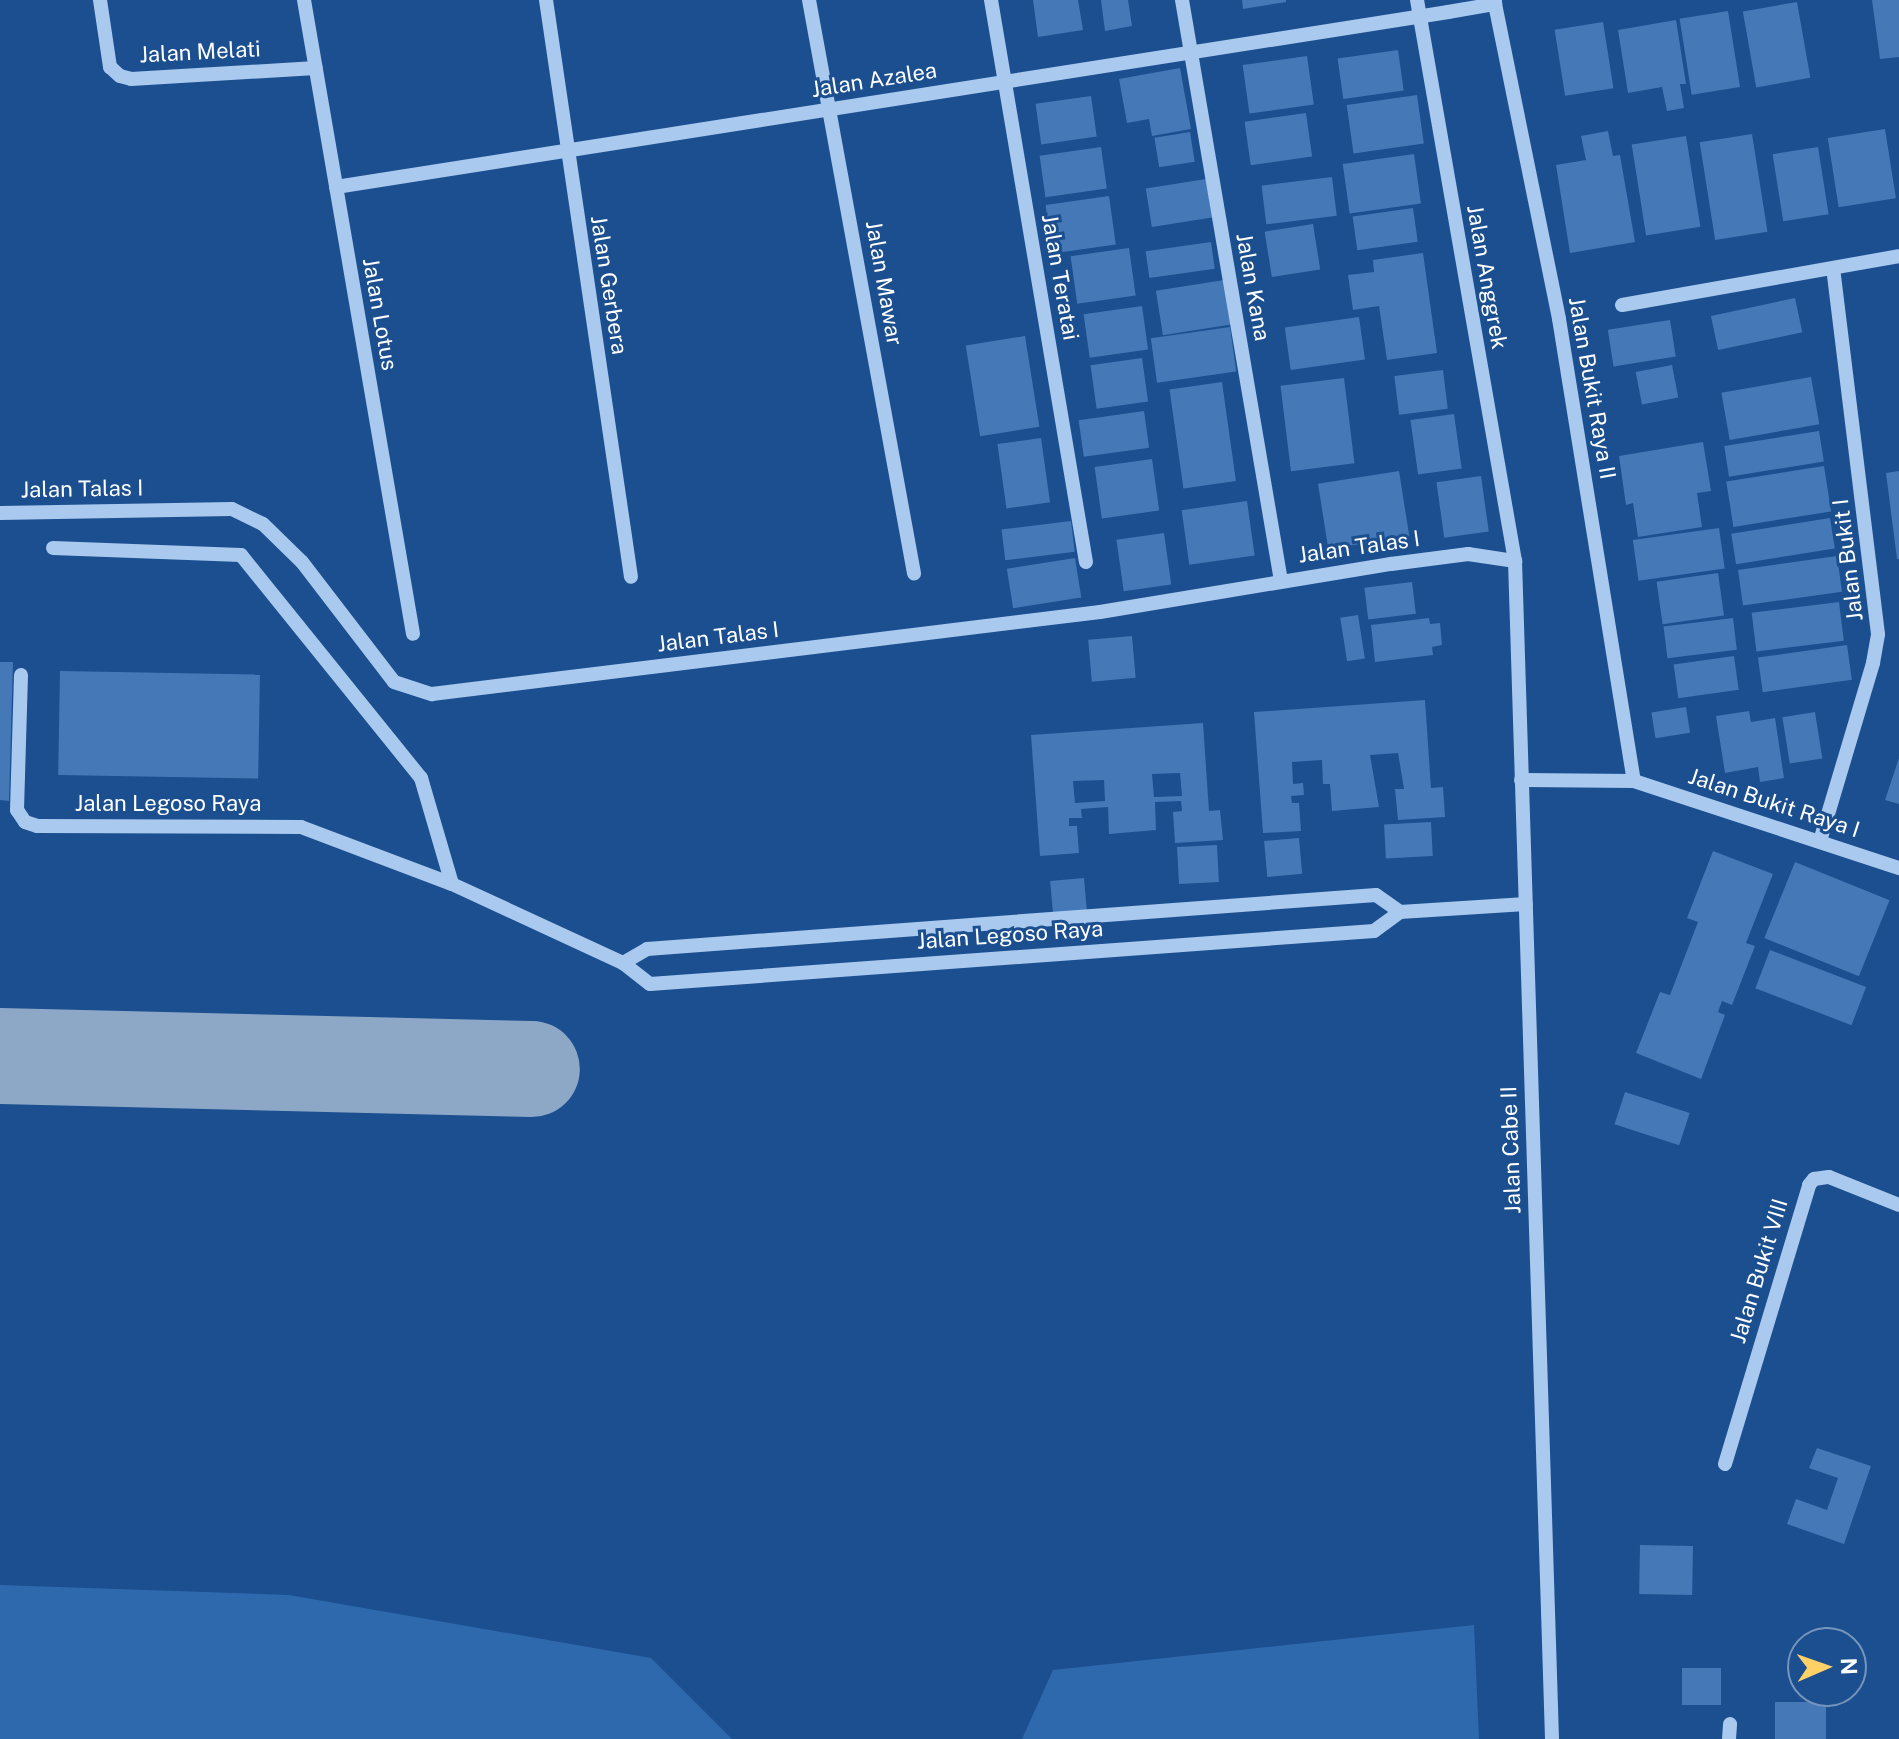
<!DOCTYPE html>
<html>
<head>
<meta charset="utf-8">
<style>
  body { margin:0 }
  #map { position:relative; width:1899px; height:1739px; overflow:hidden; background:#1b4f8f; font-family:"Public Sans",sans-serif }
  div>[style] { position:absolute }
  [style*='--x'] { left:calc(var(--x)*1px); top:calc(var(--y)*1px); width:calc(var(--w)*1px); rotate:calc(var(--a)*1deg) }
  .green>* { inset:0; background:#2e69ad }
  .taxiway>* { height:96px; margin:-48px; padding:0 48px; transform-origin:48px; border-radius:48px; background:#8da7c7 }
  .building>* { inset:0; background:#4478b7; transform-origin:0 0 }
  .minor>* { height:14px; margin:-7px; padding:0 7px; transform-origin:7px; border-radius:7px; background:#a9c9ee }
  span { translate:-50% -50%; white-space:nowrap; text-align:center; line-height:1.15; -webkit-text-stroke:6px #1b4f8f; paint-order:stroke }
  .street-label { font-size:22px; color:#fff }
  .north { position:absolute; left:1787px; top:1627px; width:80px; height:80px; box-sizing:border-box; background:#1b4f8f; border:2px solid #7695bc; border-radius:50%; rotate:88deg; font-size:22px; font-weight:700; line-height:32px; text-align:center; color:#fff }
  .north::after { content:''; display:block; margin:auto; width:28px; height:36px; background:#ffd166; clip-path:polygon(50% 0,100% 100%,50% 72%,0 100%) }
</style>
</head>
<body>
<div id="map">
  <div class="green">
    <div style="clip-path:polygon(0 1585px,289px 1595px,651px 1658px,732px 1739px,0 1739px)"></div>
    <div style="clip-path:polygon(1474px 1625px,1479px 1739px,1022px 1739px,1053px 1670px)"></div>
  </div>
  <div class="taxiway">
    <div style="--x:0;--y:1056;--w:532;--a:1.4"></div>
  </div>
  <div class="building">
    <div style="clip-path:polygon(1033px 0,1078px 0,1083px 30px,1038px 37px)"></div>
    <div style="clip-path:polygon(1101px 0,1128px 0,1132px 26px,1105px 31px)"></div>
    <div style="clip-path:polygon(1242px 0,1286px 0,1286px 2px,1243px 9px)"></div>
    <div style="clip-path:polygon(1872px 0,1899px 0,1899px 57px,1880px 59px)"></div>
    <div style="left:1797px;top:2px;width:77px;height:55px;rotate:80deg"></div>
    <div style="left:1728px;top:11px;width:77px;height:49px;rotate:81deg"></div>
    <div style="clip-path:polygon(1676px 20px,1686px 84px,1680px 84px,1684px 108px,1667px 111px,1662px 87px,1628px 93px,1618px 30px)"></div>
    <div style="left:1603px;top:22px;width:67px;height:49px;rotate:81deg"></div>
    <div style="left:1398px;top:50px;width:41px;height:61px;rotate:82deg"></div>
    <div style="left:1307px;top:56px;width:49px;height:65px;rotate:82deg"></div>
    <div style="clip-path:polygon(1180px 68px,1191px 129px,1152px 136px,1149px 119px,1127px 123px,1119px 79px)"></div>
    <div style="left:1417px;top:95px;width:49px;height:71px;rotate:82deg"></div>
    <div style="left:1091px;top:96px;width:41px;height:56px;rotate:82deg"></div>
    <div style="left:1306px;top:113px;width:44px;height:62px;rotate:82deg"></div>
    <div style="left:1885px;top:129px;width:70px;height:58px;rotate:81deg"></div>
    <div style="clip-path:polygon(1608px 131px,1613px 156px,1620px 155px,1635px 242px,1570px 253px,1556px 165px,1586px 160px,1581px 136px)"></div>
    <div style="left:1190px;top:132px;width:30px;height:36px;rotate:81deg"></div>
    <div style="left:1752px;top:134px;width:99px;height:53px;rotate:81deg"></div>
    <div style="left:1686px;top:136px;width:92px;height:55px;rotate:81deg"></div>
    <div style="left:1101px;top:147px;width:42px;height:62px;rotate:82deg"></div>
    <div style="left:1818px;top:147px;width:68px;height:46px;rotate:81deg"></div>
    <div style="left:1414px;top:154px;width:50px;height:72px;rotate:82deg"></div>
    <div style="left:1332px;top:177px;width:39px;height:71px;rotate:83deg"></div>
    <div style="left:1206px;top:179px;width:39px;height:61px;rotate:81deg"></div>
    <div style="left:1109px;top:196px;width:49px;height:64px;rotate:82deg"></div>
    <div style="left:1413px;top:208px;width:34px;height:61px;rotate:82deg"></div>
    <div style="left:1313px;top:224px;width:46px;height:49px;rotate:81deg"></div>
    <div style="left:1211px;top:242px;width:27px;height:66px;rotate:82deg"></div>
    <div style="left:1129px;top:248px;width:48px;height:59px;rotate:82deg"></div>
    <div style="clip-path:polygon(1423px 253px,1437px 353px,1387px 360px,1379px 306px,1353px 310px,1348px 275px,1374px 272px,1373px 260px)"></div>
    <div style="left:1224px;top:280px;width:45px;height:69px;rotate:81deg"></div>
    <div style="left:1795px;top:298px;width:35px;height:86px;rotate:78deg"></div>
    <div style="left:1142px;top:306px;width:44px;height:59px;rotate:82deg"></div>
    <div style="left:1359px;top:317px;width:43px;height:75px;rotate:82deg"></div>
    <div style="left:1670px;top:320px;width:37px;height:63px;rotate:81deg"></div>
    <div style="left:1230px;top:327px;width:45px;height:80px;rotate:82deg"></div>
    <div style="left:1025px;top:336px;width:92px;height:60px;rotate:81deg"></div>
    <div style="left:1142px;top:358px;width:44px;height:52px;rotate:82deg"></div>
    <div style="left:1672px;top:365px;width:33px;height:37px;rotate:79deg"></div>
    <div style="left:1443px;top:370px;width:39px;height:49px;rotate:83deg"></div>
    <div style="left:1811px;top:377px;width:48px;height:91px;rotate:80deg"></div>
    <div style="left:1344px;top:378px;width:86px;height:64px;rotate:83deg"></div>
    <div style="left:1222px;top:382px;width:100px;height:53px;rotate:82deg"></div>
    <div style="left:1144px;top:411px;width:37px;height:66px;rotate:82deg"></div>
    <div style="left:1454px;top:414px;width:55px;height:44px;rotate:82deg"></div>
    <div style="left:1819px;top:431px;width:31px;height:96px;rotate:81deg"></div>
    <div style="left:1041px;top:438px;width:65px;height:44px;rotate:82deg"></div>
    <div style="clip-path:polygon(1703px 442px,1711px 491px,1697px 493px,1702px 527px,1638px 537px,1633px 503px,1626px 505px,1619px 456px)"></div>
    <div style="left:1152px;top:459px;width:52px;height:58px;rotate:82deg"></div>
    <div style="left:1824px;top:466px;width:46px;height:99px;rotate:81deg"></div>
    <div style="left:1399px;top:471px;width:66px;height:82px;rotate:81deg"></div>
    <div style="clip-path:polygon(1899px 471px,1899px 559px,1897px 559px,1886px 473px)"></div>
    <div style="left:1481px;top:476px;width:56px;height:45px;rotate:82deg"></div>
    <div style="left:1247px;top:501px;width:55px;height:66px;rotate:82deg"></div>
    <div style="left:1830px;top:518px;width:31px;height:100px;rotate:81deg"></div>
    <div style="left:1071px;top:521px;width:31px;height:70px;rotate:83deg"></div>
    <div style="left:1719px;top:528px;width:41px;height:87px;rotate:82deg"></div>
    <div style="left:1164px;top:533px;width:52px;height:48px;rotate:82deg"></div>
    <div style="left:1837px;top:556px;width:36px;height:100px;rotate:82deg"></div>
    <div style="left:1075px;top:558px;width:40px;height:69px;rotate:81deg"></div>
    <div style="left:1718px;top:573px;width:43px;height:62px;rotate:82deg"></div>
    <div style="left:1412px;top:582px;width:32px;height:48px;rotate:83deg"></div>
    <div style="left:1839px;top:602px;width:39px;height:88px;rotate:83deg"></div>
    <div style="left:1358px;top:615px;width:44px;height:18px;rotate:81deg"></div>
    <div style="clip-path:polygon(1429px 618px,1430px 624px,1440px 623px,1442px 645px,1432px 647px,1433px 655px,1375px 662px,1371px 625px)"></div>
    <div style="left:1733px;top:618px;width:32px;height:70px;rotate:83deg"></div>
    <div style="left:1132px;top:636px;width:42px;height:44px;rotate:85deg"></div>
    <div style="left:1847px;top:645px;width:35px;height:90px;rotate:82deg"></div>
    <div style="left:1734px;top:656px;width:34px;height:61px;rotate:82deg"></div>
    <div style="clip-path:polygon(0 662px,13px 662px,9px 801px,0 800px)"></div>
    <div style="left:60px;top:671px;width:200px;height:104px;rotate:1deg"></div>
    <div style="clip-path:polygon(1425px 700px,1431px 788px,1443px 787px,1445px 817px,1398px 820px,1395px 789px,1404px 789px,1398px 753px,1370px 755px,1379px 807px,1332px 811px,1330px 784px,1323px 784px,1322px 760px,1292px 762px,1293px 784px,1303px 783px,1304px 795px,1291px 796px,1292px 803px,1299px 803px,1301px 831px,1263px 833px,1254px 712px)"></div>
    <div style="left:1686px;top:707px;width:26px;height:35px;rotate:81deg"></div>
    <div style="clip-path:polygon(1749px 711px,1751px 722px,1775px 718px,1784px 778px,1760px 782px,1758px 767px,1725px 773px,1716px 716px)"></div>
    <div style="left:1815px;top:712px;width:47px;height:33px;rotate:81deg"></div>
    <div style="clip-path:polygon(evenodd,1203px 723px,1209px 811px,1220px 810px,1223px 840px,1175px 843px,1173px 812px,1182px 811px,1181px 801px,1155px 802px,1156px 830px,1109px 834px,1108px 807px,1081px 809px,1082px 818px,1069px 818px,1069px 826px,1077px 826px,1079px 853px,1040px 856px,1031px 735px,1203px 723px,1180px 773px,1182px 796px,1154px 797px,1152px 774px,1180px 773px,1203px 723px,1104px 780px,1105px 801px,1075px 803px,1073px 781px,1104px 780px)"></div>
    <div style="clip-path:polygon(1899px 758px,1899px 804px,1885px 800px)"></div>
    <div style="left:1431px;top:822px;width:34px;height:47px;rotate:87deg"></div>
    <div style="left:1299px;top:838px;width:36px;height:35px;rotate:85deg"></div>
    <div style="left:1217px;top:845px;width:37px;height:40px;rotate:87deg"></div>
    <div style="clip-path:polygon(1713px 851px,1773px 874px,1746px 943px,1755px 946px,1732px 1005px,1722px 1001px,1718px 1012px,1725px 1015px,1701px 1079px,1636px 1053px,1660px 992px,1670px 995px,1698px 922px,1687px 918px)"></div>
    <div style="left:1795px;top:862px;width:102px;height:82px;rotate:22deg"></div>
    <div style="left:1084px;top:878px;width:33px;height:34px;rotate:85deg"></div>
    <div style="left:1770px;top:950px;width:103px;height:41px;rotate:21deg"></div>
    <div style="left:1625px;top:1092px;width:68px;height:34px;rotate:18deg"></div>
    <div style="clip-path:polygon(1817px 1448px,1871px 1466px,1844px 1544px,1787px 1524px,1796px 1499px,1827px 1510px,1838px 1478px,1809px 1468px)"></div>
    <div style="left:1640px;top:1545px;width:53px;height:49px;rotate:1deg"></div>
    <div style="left:1682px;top:1668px;width:39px;height:37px"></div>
    <div style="left:1775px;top:1702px;width:51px;height:37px"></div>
  </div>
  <div class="minor">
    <div style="--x:100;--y:0;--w:68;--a:81.5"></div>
    <div style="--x:110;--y:67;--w:13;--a:42"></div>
    <div style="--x:120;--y:76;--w:11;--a:15"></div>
    <div style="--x:131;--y:79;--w:185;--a:-3.4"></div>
    <div style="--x:304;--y:0;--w:643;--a:80.24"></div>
    <div style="--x:546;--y:0;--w:583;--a:81.62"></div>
    <div style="--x:809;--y:0;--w:583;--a:79.62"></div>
    <div style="--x:991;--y:0;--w:570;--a:80.41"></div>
    <div style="--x:1182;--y:0;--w:589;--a:80.33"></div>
    <div style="--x:1417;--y:0;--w:569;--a:80.09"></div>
    <div style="--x:1515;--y:561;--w:1179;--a:88.2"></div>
    <div style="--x:1495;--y:4;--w:321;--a:78.5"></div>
    <div style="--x:1559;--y:319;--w:468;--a:80.8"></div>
    <div style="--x:336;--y:187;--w:1126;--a:-8.94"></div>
    <div style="--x:1448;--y:12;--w:48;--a:-9.7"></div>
    <div style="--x:1495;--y:4;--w:4;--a:-90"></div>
    <div style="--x:1622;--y:305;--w:281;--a:-10"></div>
    <div style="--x:0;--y:513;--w:232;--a:-1"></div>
    <div style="--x:232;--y:509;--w:34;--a:26"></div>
    <div style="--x:263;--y:524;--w:54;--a:44.3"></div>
    <div style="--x:302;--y:562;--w:151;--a:52.5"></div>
    <div style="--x:394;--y:682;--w:40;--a:18"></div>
    <div style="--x:432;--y:694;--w:673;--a:-7"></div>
    <div style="--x:1100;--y:612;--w:295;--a:-9.4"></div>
    <div style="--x:1391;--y:564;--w:78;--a:-7.4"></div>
    <div style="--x:1468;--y:554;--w:48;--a:8.5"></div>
    <div style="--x:53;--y:548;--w:188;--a:2.1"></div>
    <div style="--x:241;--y:555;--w:287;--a:51.1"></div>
    <div style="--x:421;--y:778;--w:110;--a:73.7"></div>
    <div style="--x:21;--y:675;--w:135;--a:91.7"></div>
    <div style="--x:17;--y:810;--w:14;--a:56"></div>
    <div style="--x:25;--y:822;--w:13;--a:18"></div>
    <div style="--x:37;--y:826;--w:264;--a:0.2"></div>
    <div style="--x:301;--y:827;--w:161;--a:20.7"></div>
    <div style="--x:452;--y:884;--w:188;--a:24.8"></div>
    <div style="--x:623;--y:963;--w:34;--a:38"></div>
    <div style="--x:650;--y:984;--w:726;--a:-4.19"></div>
    <div style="--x:1374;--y:931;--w:32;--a:-36"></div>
    <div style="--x:1400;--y:912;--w:126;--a:-3.6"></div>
    <div style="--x:1521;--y:780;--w:113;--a:0.5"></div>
    <div style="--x:1634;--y:781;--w:279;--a:18.2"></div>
    <div style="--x:1820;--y:841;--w:186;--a:-73.4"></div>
    <div style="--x:1873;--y:663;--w:29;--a:-80"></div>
    <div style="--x:1878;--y:634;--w:368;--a:-97"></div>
    <div style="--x:623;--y:963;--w:28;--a:-30"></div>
    <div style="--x:647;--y:949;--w:731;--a:-4.24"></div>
    <div style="--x:1376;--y:895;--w:29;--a:35"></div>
    <div style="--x:1725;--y:1464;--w:291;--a:-73.2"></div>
    <div style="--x:1809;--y:1185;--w:8;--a:-50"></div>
    <div style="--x:1814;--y:1179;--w:15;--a:-8"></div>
    <div style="--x:1829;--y:1177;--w:75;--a:21.8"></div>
    <div style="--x:1729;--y:1739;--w:15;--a:-86"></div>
  </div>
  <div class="street-label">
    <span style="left:200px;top:52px;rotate:-3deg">Jalan Melati</span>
    <span style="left:874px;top:80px;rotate:-9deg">Jalan Azalea</span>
    <span style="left:1060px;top:277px;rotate:80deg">Jalan Teratai</span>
    <span style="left:1487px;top:277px;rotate:80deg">Jalan Anggrek</span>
    <span style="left:884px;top:283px;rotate:80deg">Jalan Mawar</span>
    <span style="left:609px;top:285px;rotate:81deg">Jalan Gerbera</span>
    <span style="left:1253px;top:287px;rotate:80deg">Jalan Kana</span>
    <span style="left:380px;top:314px;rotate:80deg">Jalan Lotus</span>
    <span style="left:1592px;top:388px;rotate:80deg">Jalan Bukit Raya II</span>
    <span style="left:82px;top:489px;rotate:-1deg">Jalan Talas I</span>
    <span style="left:1359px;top:547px;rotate:-8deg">Jalan Talas I</span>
    <span style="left:1848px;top:560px;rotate:-97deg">Jalan Bukit I</span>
    <span style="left:718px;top:637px;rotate:-7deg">Jalan Talas I</span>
    <span style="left:1774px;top:803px;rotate:18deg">Jalan Bukit Raya I</span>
    <span style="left:168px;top:804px">Jalan Legoso Raya</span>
    <span style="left:1010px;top:935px;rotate:-4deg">Jalan Legoso Raya</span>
    <span style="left:1511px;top:1150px;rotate:-92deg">Jalan Cabe II</span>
    <span style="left:1759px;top:1271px;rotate:-73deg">Jalan Bukit VIII</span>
  </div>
  <div class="north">N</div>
</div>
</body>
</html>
